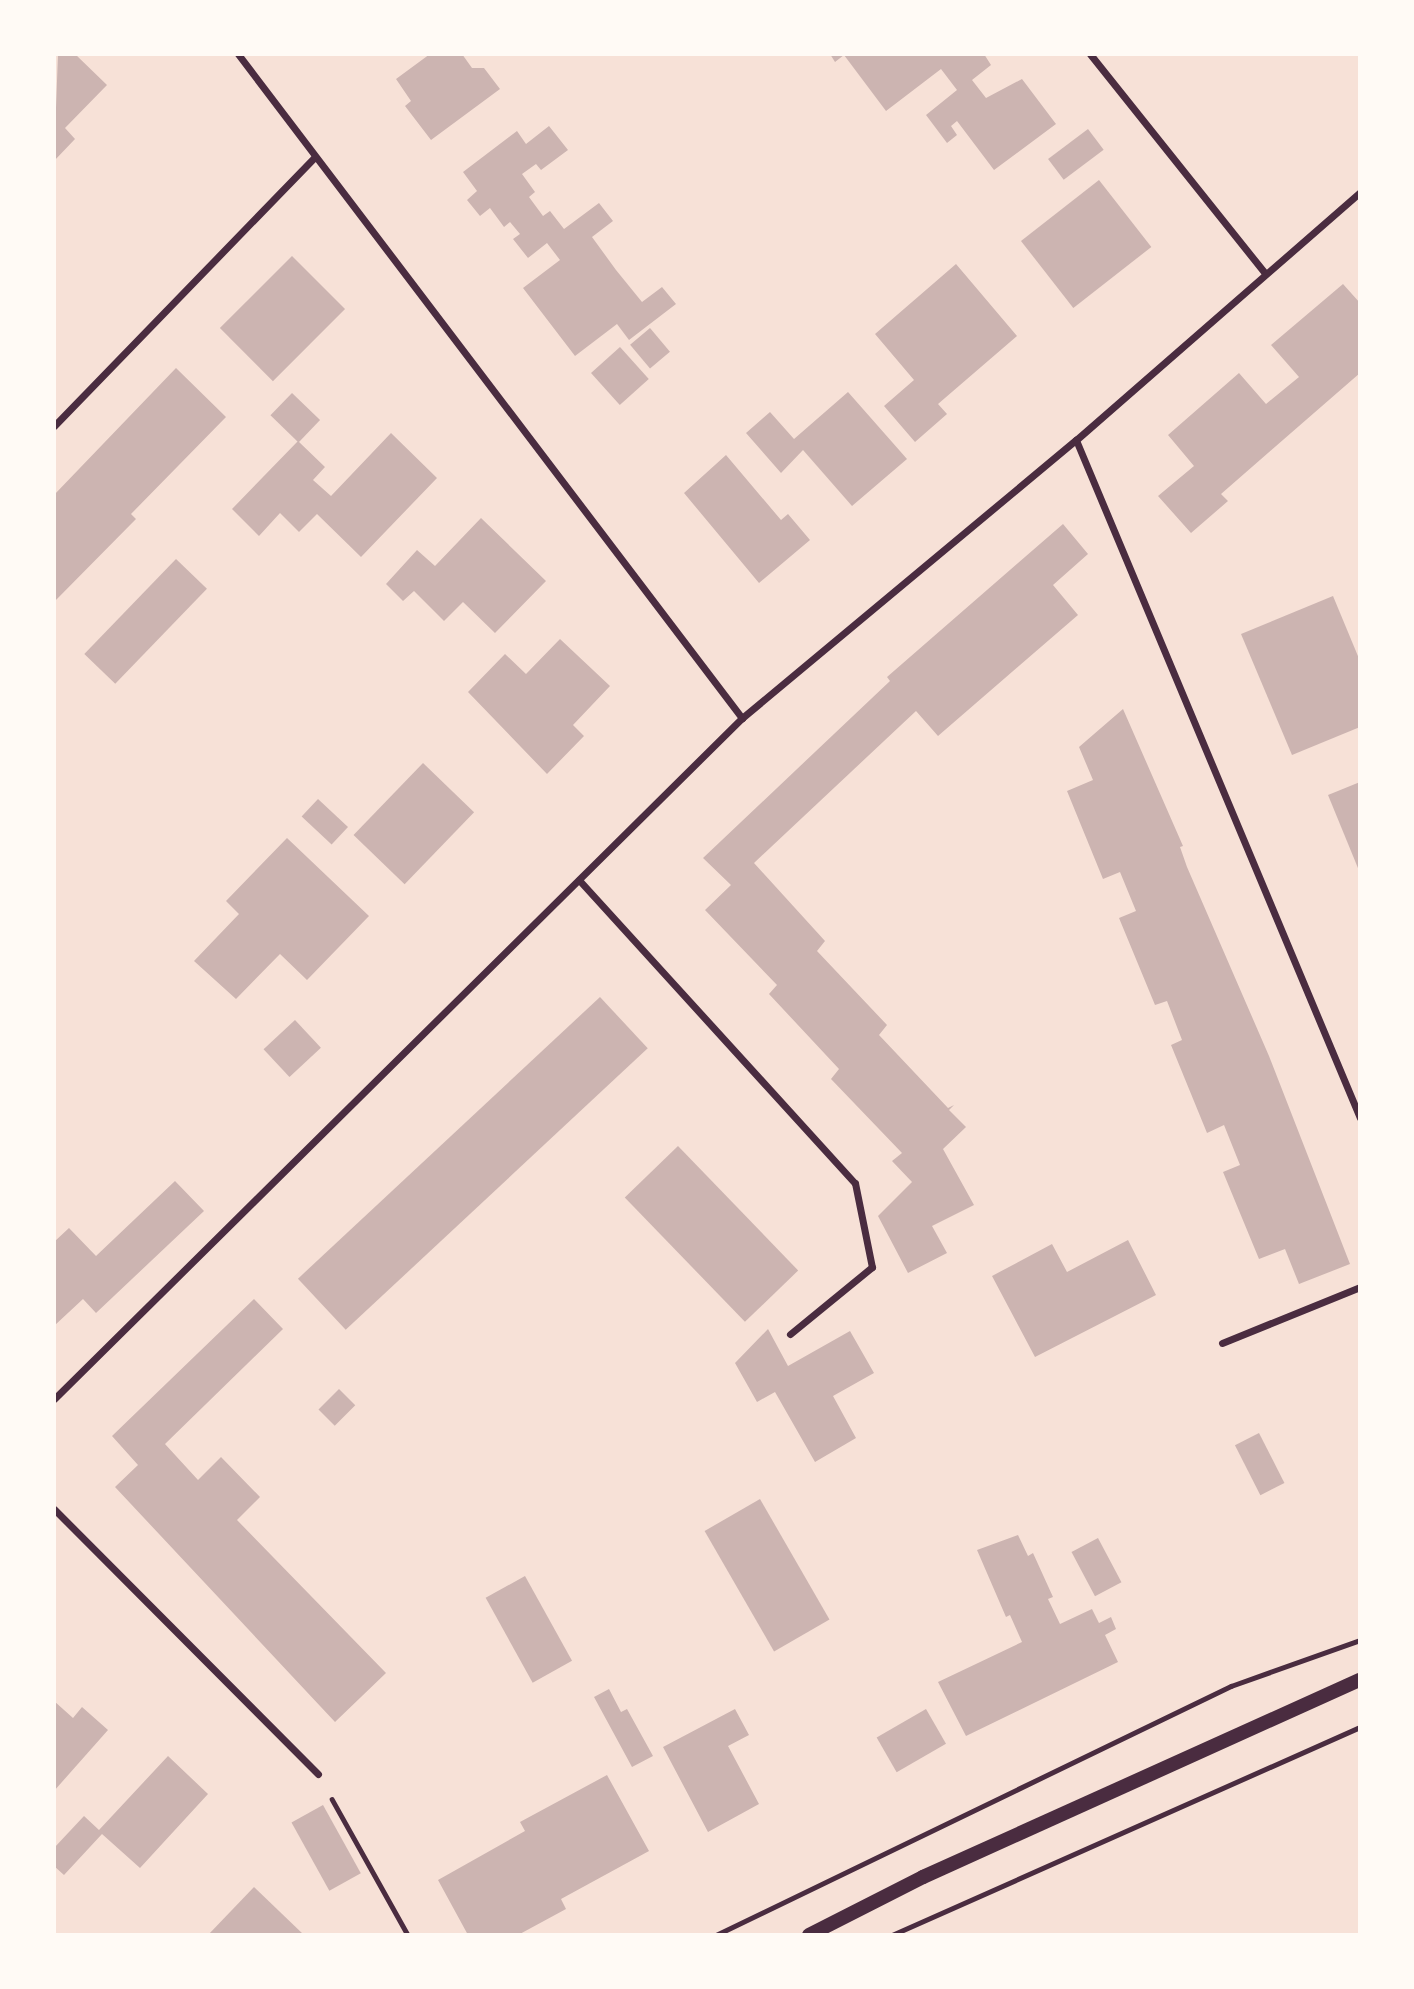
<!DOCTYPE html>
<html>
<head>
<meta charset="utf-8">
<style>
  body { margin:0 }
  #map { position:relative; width:1414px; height:1989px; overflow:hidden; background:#f7e1d7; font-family:Montserrat,sans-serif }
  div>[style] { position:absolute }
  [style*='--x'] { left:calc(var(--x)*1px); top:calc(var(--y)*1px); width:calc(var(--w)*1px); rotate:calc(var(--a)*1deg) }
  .building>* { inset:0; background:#ccb4b1; transform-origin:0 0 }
  .path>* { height:4.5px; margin:-2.25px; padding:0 2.25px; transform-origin:2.25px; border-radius:2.25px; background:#4a2c40 }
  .minor>* { height:7px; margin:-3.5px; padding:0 3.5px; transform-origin:3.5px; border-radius:3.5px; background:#4a2c40 }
  .secondary>* { height:14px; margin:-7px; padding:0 7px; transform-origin:7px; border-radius:7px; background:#4a2c40 }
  span { translate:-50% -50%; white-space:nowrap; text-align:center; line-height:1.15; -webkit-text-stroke:5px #fffaf5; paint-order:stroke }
  .frame { position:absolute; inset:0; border:56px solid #fffaf5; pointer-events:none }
</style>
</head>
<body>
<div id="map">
  <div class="building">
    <div style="clip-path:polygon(58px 54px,75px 54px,107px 85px,65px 128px,75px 139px,54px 161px)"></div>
    <div style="clip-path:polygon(430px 54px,462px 54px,472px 68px,484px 68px,500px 89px,431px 140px,405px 106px,411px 101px,396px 79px)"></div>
    <div style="clip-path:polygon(830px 54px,984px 54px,991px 65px,972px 80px,986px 98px,1022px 79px,1056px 124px,994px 170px,957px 121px,951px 126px,957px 135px,947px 143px,926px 115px,957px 90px,941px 69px,886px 111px,844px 55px,835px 62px)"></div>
    <div style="clip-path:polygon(549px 126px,568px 150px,541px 170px,536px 164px,522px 174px,535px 192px,529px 197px,543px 216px,550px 211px,564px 229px,599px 203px,613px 221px,592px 237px,616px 270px,642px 302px,662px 287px,676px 304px,629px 340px,617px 324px,575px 356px,523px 288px,560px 260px,547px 243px,528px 258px,513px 239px,520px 234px,510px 222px,504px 227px,490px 208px,480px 216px,467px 200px,477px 191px,463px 172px,517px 131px,526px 144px)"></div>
    <div style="left:1088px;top:129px;width:26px;height:50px;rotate:53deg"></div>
    <div style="left:1099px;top:180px;width:85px;height:99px;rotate:52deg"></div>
    <div style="left:292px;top:256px;width:75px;height:102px;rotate:45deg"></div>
    <div style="clip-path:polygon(956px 264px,1017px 336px,938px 404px,947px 414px,915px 442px,884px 406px,914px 380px,875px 334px)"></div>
    <div style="clip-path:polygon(1343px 284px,1360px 303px,1360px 373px,1221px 494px,1228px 501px,1191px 533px,1158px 496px,1194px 466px,1168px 435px,1239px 373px,1266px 404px,1299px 377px,1271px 345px)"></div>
    <div style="left:650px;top:328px;width:31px;height:26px;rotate:50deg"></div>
    <div style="left:620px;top:347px;width:43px;height:39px;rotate:48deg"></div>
    <div style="clip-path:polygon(176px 368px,226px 417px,131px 514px,136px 519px,54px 602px,54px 495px)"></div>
    <div style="clip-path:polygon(848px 392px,907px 459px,852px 506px,803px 450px,781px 473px,746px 433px,770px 412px,794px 439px)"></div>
    <div style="left:292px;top:393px;width:39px;height:31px;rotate:44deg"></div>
    <div style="clip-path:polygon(391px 433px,437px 478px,361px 557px,317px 514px,299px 532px,280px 513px,259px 536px,232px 509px,298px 441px,325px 467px,313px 480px,331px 496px)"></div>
    <div style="clip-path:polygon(726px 455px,781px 520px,788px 514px,810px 540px,759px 583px,684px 493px)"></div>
    <div style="clip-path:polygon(481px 518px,546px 581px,495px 633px,463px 602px,444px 621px,414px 591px,403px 601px,386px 584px,417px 550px,435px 566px)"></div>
    <div style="clip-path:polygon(1063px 524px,1088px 554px,1053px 585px,1078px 615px,938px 736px,916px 711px,754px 863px,825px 941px,817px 951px,887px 1025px,879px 1035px,948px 1108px,954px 1105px,949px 1110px,966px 1127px,943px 1149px,974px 1205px,932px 1226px,947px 1253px,908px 1273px,878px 1216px,912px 1182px,892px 1161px,902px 1153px,831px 1079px,839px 1069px,769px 994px,777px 985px,705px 910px,731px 885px,703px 858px,890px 681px,887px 677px)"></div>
    <div style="left:176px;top:559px;width:43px;height:132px;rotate:44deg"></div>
    <div style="clip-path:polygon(1333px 596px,1360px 661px,1360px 727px,1292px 755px,1241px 634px)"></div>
    <div style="clip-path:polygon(560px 639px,610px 686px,573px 725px,584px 736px,547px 774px,468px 692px,505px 654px,526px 674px)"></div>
    <div style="clip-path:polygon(1123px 709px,1183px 846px,1180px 847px,1187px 867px,1269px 1056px,1350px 1264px,1299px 1284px,1285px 1249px,1259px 1259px,1223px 1172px,1240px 1165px,1224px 1125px,1207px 1133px,1171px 1045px,1182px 1040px,1167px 1001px,1155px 1005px,1119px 918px,1136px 911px,1120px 872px,1103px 879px,1067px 791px,1093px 780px,1079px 747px)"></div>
    <div style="left:423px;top:763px;width:71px;height:100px;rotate:44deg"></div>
    <div style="clip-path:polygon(1360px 782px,1360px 873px,1328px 795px)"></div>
    <div style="left:318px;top:799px;width:41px;height:24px;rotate:43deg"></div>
    <div style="clip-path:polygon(287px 838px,369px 916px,307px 980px,280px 954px,236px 999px,194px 961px,239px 914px,226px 901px)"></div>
    <div style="left:600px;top:997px;width:70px;height:413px;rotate:47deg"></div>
    <div style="left:295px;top:1020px;width:38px;height:43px;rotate:47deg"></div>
    <div style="left:678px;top:1146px;width:173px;height:74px;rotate:46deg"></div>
    <div style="clip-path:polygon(175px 1181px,204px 1211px,96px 1313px,83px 1299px,54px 1326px,54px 1242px,69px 1228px,96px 1256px)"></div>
    <div style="clip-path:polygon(1128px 1240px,1156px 1295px,1035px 1357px,992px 1276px,1052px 1244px,1067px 1272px)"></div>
    <div style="clip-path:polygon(254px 1299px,283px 1329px,165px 1444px,198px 1480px,221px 1457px,260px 1497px,237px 1520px,386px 1673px,335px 1722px,115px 1487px,138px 1465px,112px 1436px)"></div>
    <div style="clip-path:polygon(768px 1329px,788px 1366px,850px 1331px,874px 1373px,833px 1396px,856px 1438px,815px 1462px,775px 1392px,757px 1402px,735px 1363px)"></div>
    <div style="left:339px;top:1389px;width:23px;height:29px;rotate:45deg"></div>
    <div style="left:1259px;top:1433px;width:56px;height:27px;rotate:63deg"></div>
    <div style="left:760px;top:1499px;width:139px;height:64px;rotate:60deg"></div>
    <div style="clip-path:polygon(1018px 1535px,1028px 1556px,1033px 1553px,1053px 1597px,1048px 1599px,1060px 1624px,1092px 1609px,1099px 1623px,1111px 1617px,1116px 1629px,1105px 1635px,1118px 1662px,966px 1736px,938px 1682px,1022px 1642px,1010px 1615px,1006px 1617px,977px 1550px)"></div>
    <div style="left:1098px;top:1538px;width:50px;height:30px;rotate:62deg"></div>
    <div style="left:525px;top:1576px;width:97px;height:45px;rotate:61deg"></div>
    <div style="clip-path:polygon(609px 1689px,621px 1712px,627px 1709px,653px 1756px,632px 1767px,594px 1697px)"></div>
    <div style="clip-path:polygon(54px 1701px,73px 1718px,82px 1707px,108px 1730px,54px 1791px)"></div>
    <div style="clip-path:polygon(735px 1709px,749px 1735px,728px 1746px,759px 1804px,708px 1832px,663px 1747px)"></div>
    <div style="left:926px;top:1709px;width:40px;height:57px;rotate:60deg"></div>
    <div style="clip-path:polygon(168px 1756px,208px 1794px,140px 1868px,102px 1834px,64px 1875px,54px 1866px,54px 1848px,84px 1816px,99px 1830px)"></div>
    <div style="clip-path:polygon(607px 1775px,649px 1851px,561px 1899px,566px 1909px,518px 1935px,468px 1935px,438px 1880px,525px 1831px,520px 1822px)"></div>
    <div style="left:323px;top:1805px;width:78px;height:36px;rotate:61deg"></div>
    <div style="clip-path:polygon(254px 1887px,304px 1935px,208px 1935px)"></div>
  </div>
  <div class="path">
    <div style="--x:332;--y:1799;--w:156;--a:60.8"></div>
    <div style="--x:716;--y:1935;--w:572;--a:-25.8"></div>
    <div style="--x:1231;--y:1686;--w:137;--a:-19.6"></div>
    <div style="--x:892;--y:1935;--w:512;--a:-23.96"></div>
  </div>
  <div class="minor">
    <div style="--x:238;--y:54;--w:834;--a:52.8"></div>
    <div style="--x:1090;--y:54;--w:279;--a:51.4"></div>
    <div style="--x:54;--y:426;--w:375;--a:-45.9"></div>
    <div style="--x:1076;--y:440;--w:735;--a:67.27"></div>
    <div style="--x:579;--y:880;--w:410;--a:47.7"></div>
    <div style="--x:855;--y:1183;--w:86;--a:78.6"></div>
    <div style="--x:872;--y:1267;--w:106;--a:140.7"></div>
    <div style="--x:1222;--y:1343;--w:149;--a:-22.1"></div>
    <div style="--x:54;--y:1399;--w:968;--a:-44.71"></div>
    <div style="--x:742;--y:718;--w:435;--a:-39.8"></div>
    <div style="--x:1076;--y:440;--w:377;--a:-41.1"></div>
    <div style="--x:54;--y:1509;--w:374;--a:45.1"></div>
  </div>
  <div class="secondary">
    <div style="--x:809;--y:1935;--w:128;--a:-27"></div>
    <div style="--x:923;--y:1877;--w:479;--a:-24.3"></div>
  </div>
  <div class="frame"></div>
</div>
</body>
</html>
